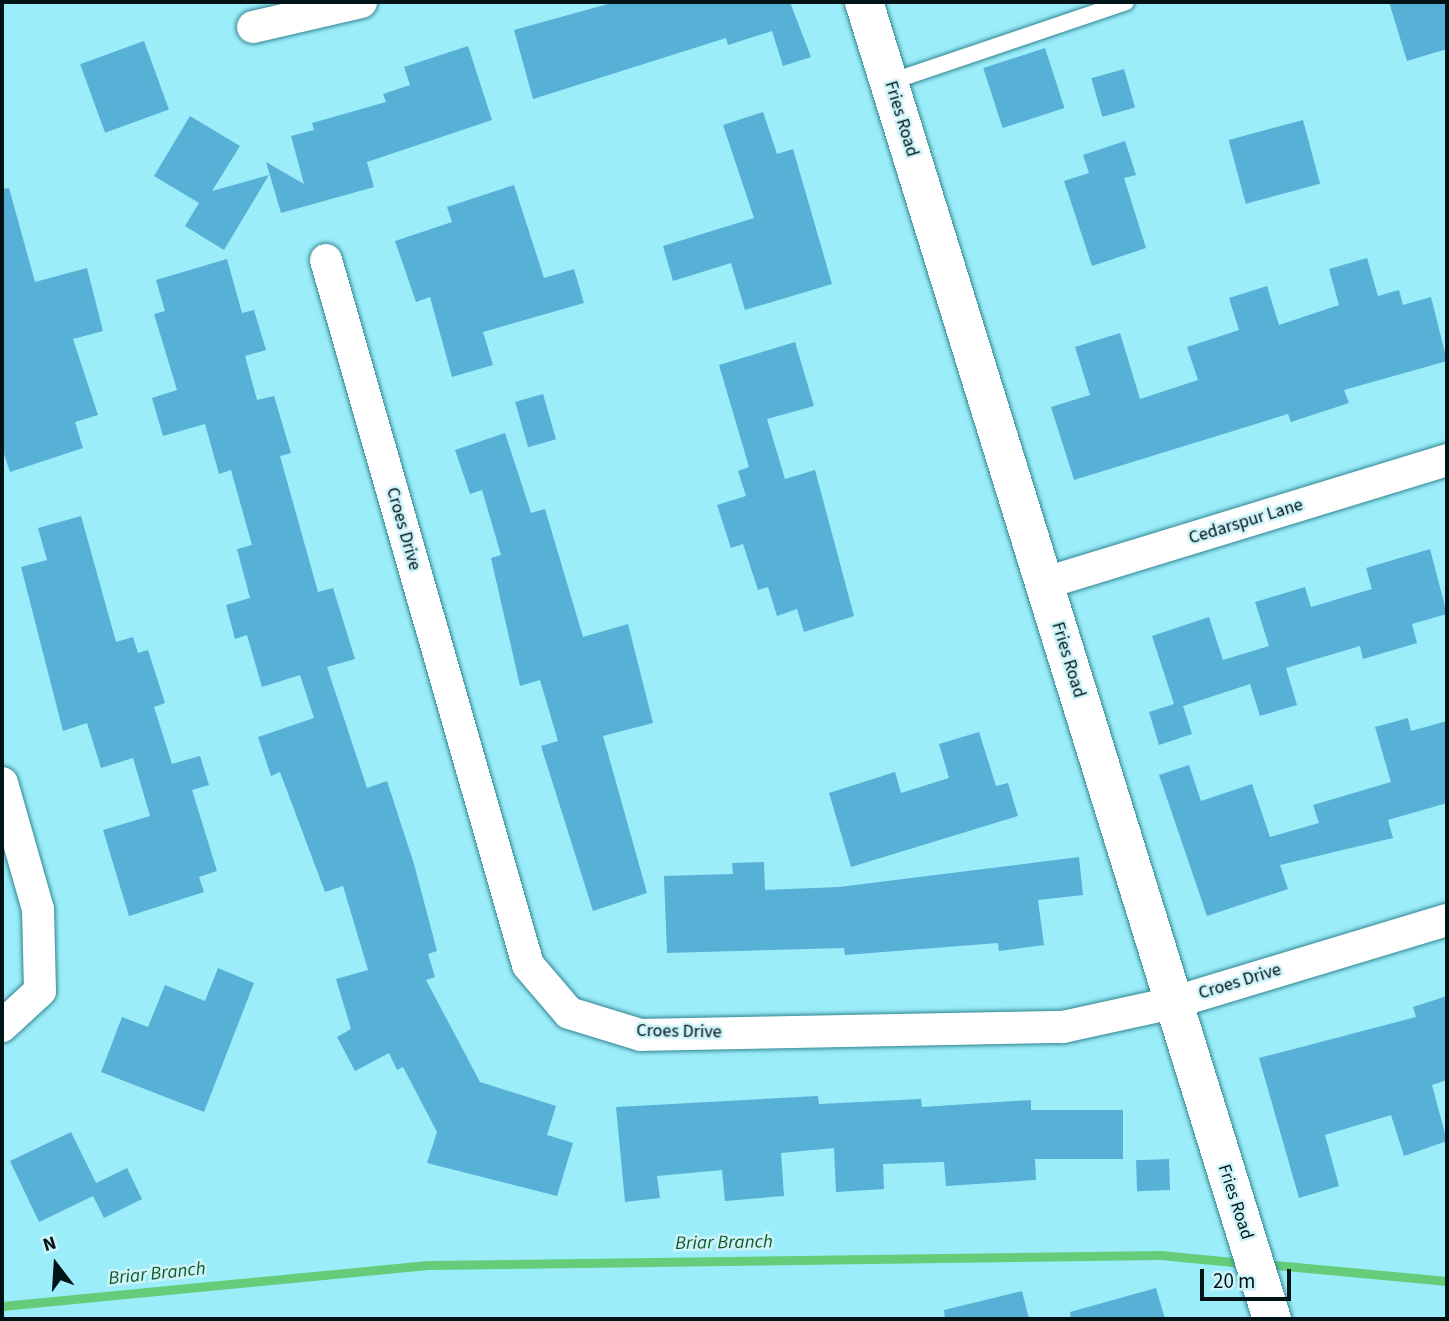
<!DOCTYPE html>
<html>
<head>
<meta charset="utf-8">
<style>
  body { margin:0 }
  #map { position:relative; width:1449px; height:1321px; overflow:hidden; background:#9cedfa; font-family:"Source Sans 3",sans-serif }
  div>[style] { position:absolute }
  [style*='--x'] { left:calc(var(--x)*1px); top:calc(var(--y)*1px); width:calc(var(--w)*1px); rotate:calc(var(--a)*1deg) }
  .stream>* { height:9px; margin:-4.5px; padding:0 4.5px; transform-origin:4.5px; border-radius:4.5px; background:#65cc7a }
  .building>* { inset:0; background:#57b0d6; transform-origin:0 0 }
  .roads { filter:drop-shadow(0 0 2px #308591) drop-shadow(0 0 2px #308591) }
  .service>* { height:16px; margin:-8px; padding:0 8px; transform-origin:8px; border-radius:8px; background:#fff }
  .minor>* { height:32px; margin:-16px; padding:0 16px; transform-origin:16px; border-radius:16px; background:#fff }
  .tertiary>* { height:38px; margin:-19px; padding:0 19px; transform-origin:19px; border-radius:19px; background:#fff }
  span { translate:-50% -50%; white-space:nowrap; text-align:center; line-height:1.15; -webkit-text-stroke:5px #cdf3f9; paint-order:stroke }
  .street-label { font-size:18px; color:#001418 }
  .water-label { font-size:19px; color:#0f5a26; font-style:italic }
  .frame { position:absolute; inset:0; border:4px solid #001418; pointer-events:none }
  .north { position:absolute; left:21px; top:1230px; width:70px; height:70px; -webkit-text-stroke:5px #cdf3f9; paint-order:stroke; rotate:343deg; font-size:19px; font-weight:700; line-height:28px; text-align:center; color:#001418 }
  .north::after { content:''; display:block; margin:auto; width:24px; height:32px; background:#001418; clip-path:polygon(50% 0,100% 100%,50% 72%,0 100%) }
  .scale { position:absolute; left:1200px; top:1269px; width:91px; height:32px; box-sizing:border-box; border:4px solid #001418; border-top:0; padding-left:9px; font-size:21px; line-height:24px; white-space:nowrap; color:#001418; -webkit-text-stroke:5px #cdf3f9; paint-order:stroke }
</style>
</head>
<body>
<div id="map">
  <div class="stream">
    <div style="--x:1264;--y:1264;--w:184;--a:5.3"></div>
    <div style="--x:2;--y:1306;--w:428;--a:-5.5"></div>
    <div style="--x:428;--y:1265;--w:732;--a:-0.78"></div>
    <div style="--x:1160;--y:1255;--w:84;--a:5.4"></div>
  </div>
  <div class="building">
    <div style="clip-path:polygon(615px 2px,790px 2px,811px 57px,783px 66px,772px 31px,728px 45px,726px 38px,533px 99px,514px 30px)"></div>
    <div style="clip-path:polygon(1389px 2px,1447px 2px,1447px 49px,1407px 61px)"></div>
    <div style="left:144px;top:41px;width:73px;height:68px;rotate:70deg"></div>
    <div style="clip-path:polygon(468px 46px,492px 120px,367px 162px,374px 187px,281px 213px,266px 162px,304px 184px,291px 136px,314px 130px,312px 123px,386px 102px,383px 94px,410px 85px,404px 67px)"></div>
    <div style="left:1045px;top:48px;width:63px;height:65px;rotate:72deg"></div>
    <div style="left:1124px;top:69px;width:40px;height:34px;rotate:74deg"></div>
    <div style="clip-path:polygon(763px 112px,777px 154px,793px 149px,832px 284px,745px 310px,731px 263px,673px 281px,663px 246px,754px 218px,723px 125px)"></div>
    <div style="clip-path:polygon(190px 116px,240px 146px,212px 191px,269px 175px,224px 250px,185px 226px,199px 203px,154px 176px)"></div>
    <div style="left:1303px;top:120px;width:66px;height:77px;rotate:75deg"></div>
    <div style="clip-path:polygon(1125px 141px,1136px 175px,1124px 178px,1146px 248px,1092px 266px,1064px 181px,1089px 173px,1083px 155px)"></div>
    <div style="clip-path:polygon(514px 185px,544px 278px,574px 269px,584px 303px,483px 332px,493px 365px,452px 377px,430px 297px,416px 302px,395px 241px,452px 222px,447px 207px)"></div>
    <div style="clip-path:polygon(9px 188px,35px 282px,87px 268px,103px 331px,73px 339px,98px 415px,75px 422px,83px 448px,10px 472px,2px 448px,2px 189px)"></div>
    <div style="clip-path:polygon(1367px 258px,1378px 296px,1399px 290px,1403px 305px,1431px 297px,1447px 361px,1344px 390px,1349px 403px,1291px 422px,1288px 414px,1074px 480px,1051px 407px,1090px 395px,1075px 347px,1120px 333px,1140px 399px,1198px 380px,1187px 347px,1239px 330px,1229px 298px,1267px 286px,1279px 325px,1339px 305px,1329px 269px)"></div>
    <div style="clip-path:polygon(227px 259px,242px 313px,254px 310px,266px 350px,245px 356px,257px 400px,274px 396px,291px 453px,280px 456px,318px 592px,333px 588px,355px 659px,327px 667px,367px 788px,387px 781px,414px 864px,437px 951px,428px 954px,435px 977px,426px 980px,480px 1082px,556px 1106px,547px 1135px,573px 1143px,557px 1196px,427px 1163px,437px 1132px,403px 1067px,397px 1070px,389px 1053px,355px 1071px,337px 1037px,351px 1029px,336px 979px,368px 970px,343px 886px,325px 892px,280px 772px,271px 776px,258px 737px,314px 718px,300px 675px,262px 687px,247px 635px,235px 639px,226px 605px,250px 598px,237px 549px,252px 545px,231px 470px,219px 474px,205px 424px,163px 436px,152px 398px,177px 390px,154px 314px,165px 311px,156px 280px)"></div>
    <div style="clip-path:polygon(795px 342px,814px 406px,767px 419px,785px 479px,815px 470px,854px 616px,804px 632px,797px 609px,777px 616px,768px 587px,758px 590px,743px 544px,731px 548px,717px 505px,746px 496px,738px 471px,749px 467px,719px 365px)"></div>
    <div style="left:543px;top:394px;width:47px;height:29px;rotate:74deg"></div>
    <div style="clip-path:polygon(505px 433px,531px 513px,545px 509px,583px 637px,628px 624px,653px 723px,603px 736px,647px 893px,593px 911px,541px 746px,558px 741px,540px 680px,520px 686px,491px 558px,501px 555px,482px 490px,470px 494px,455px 450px)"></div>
    <div style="clip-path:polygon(81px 516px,116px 642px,133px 637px,138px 653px,148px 650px,165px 703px,154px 707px,172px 764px,200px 756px,209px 785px,192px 790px,217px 871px,199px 877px,204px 892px,129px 916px,103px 830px,150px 816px,133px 758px,101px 768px,87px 723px,63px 731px,21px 567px,47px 560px,38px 528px)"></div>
    <div style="clip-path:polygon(1430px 549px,1447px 614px,1412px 624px,1417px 643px,1363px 659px,1360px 646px,1286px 668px,1297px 705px,1260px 716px,1250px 684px,1183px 706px,1192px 734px,1159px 745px,1149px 712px,1174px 704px,1152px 636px,1209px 617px,1223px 660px,1269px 646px,1255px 602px,1305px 587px,1311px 607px,1372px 589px,1366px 568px)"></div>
    <div style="clip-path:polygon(1408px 718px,1411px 731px,1447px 721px,1447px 803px,1388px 820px,1393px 838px,1280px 865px,1288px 889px,1207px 916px,1159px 775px,1189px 765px,1201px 801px,1252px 784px,1270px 837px,1319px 823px,1313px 805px,1391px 782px,1375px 727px)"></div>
    <div style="clip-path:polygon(979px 732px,996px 786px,1008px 783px,1018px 816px,851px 867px,829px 793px,895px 772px,901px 793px,949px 778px,939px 744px)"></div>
    <div style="clip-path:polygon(1079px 857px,1083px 895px,1038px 900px,1044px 945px,999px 951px,998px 943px,845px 955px,844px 948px,667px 953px,664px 876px,733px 874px,732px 863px,764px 862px,765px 890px,839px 887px)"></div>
    <div style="clip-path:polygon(218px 968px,254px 983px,204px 1112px,101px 1072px,122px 1017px,148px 1027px,165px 985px,205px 1001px)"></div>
    <div style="clip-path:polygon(1447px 996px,1447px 1080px,1432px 1085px,1447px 1141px,1404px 1156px,1391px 1115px,1325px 1135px,1339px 1186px,1299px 1198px,1259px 1058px,1416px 1017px,1413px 1007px)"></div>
    <div style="clip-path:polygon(818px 1096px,819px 1104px,921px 1099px,922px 1107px,1031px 1100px,1031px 1110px,1123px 1110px,1123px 1159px,1035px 1159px,1036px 1180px,946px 1186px,944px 1162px,883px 1164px,884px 1189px,836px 1192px,834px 1148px,781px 1153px,784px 1196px,725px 1201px,722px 1170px,657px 1176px,660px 1198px,625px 1202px,616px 1107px)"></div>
    <div style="clip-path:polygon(71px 1132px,96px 1183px,127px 1168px,142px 1199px,104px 1218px,93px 1196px,39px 1222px,10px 1161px)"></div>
    <div style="left:1169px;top:1159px;width:31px;height:33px;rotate:88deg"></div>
    <div style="clip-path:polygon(1156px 1288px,1165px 1319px,1071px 1319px,1070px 1312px)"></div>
    <div style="clip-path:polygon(1022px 1291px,1029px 1319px,945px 1319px,944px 1310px)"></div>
  </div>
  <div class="roads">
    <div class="service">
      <div style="--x:890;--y:82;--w:249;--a:-18.7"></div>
    </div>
    <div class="minor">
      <div style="--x:253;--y:27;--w:111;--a:-13"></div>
      <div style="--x:326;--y:260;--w:733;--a:74.01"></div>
      <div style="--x:528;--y:965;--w:63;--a:49.5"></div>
      <div style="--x:569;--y:1013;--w:75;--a:17"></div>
      <div style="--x:641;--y:1035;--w:422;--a:-1.1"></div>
      <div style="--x:1063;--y:1027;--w:112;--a:-12.4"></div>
      <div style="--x:1172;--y:1003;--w:287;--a:-16.8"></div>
      <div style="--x:1045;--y:583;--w:420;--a:-17"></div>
      <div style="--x:2;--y:783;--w:131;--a:74.1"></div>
      <div style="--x:38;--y:909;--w:82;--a:88.6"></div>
      <div style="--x:40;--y:991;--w:52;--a:137.4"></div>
    </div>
    <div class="tertiary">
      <div style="--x:864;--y:2;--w:1379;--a:72.79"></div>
    </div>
  </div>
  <div class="street-label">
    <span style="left:901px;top:119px;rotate:73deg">Fries Road</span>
    <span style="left:1246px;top:522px;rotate:-17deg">Cedarspur Lane</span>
    <span style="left:403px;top:529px;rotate:74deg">Croes Drive</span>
    <span style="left:1068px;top:660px;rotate:73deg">Fries Road</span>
    <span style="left:1240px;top:982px;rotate:-17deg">Croes Drive</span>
    <span style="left:679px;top:1032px;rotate:1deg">Croes Drive</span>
    <span style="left:1235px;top:1202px;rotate:72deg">Fries Road</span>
  </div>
  <div class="water-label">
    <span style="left:724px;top:1243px;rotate:-1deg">Briar Branch</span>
    <span style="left:157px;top:1274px;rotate:-6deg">Briar Branch</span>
  </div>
  <div class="frame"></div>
  <div class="north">N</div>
  <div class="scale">20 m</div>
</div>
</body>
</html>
